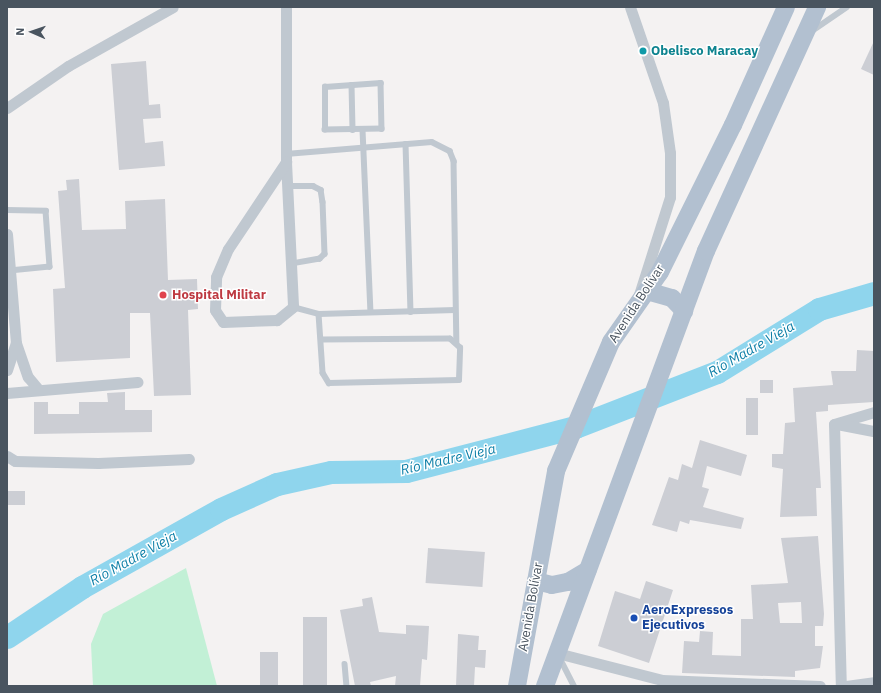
<!DOCTYPE html>
<html>
<head>
<meta charset="utf-8">
<style>
  body { margin:0 }
  #map { position:relative; width:881px; height:693px; overflow:hidden; background:#f4f2f2; font-family:"IBM Plex Sans",sans-serif }
  div>[style] { position:absolute }
  [style*='--x'] { left:calc(var(--x)*1px); top:calc(var(--y)*1px); width:calc(var(--w)*1px); rotate:calc(var(--a)*1deg) }
  .green>* { inset:0; background:#c2f0d6 }
  .river>* { height:23px; margin:-11.5px; padding:0 11.5px; transform-origin:11.5px; border-radius:11.5px; background:#8fd5ed }
  .building>* { inset:0; background:#ccced4; transform-origin:0 0 }
  .service>* { height:5.5px; margin:-2.75px; padding:0 2.75px; transform-origin:2.75px; border-radius:2.75px; background:#c0c8d0 }
  .minor>* { height:11px; margin:-5.5px; padding:0 5.5px; transform-origin:5.5px; border-radius:5.5px; background:#c0c8d0 }
  .primary>* { height:18px; margin:-9px; padding:0 9px; transform-origin:9px; border-radius:9px; background:#b2c0d0 }
  .dots>* { width:11px; height:11px; translate:-50% -50%; box-sizing:border-box; border:2px solid #fff; border-radius:50% }
  span { translate:-50% -50%; white-space:nowrap; text-align:center; line-height:1.15; -webkit-text-stroke:3px #fff; paint-order:stroke }
  .culture-label { font-size:13px; color:#0d838f; font-weight:700 }
  .left { translate:0 -50%; text-align:left }
  .health-label { font-size:13px; color:#be3a42; font-weight:700 }
  .street-label { font-size:13px; color:#49545f }
  .transit-label { font-size:13px; color:#164399; font-weight:700 }
  .water-label { font-size:14px; color:#0d7fa7; font-style:italic }
  .frame { position:absolute; inset:0; border:8px solid #49545f; pointer-events:none }
  .north { position:absolute; left:12px; top:12px; width:40px; height:40px; -webkit-text-stroke:3px #fff; paint-order:stroke; rotate:272deg; font-size:11px; font-weight:700; line-height:16px; text-align:center; color:#49545f }
  .north::after { content:''; display:block; margin:auto; width:14px; height:18px; background:#49545f; clip-path:polygon(50% 0,100% 100%,50% 72%,0 100%) }
</style>
</head>
<body>
<div id="map">
  <div class="green">
    <div style="clip-path:polygon(186px 568px,217px 686px,93px 686px,91px 644px,103px 614px)"></div>
  </div>
  <div class="river">
    <div style="--x:7;--y:637;--w:90;--a:-33.7"></div>
    <div style="--x:82;--y:587;--w:159;--a:-29.3"></div>
    <div style="--x:221;--y:509;--w:61;--a:-24.1"></div>
    <div style="--x:277;--y:484;--w:55;--a:-12.5"></div>
    <div style="--x:331;--y:472;--w:75;--a:-0.8"></div>
    <div style="--x:406;--y:471;--w:175;--a:-14.6"></div>
    <div style="--x:575;--y:427;--w:152;--a:-21.2"></div>
    <div style="--x:717;--y:372;--w:120;--a:-31.7"></div>
    <div style="--x:819;--y:309;--w:57;--a:-16.2"></div>
  </div>
  <div class="building">
    <div style="clip-path:polygon(874px 41px,874px 75px,861px 69px)"></div>
    <div style="clip-path:polygon(146px 61px,149px 105px,160px 104px,161px 118px,143px 119px,145px 143px,163px 141px,165px 166px,119px 170px,111px 64px)"></div>
    <div style="clip-path:polygon(79px 179px,82px 230px,126px 229px,125px 201px,165px 199px,168px 280px,197px 279px,198px 309px,188px 310px,191px 395px,154px 396px,150px 313px,130px 313px,130px 358px,56px 362px,53px 289px,65px 288px,58px 191px,67px 190px,66px 180px)"></div>
    <div style="clip-path:polygon(857px 350px,874px 351px,874px 402px,828px 405px,828px 411px,816px 412px,821px 488px,816px 488px,817px 516px,780px 517px,783px 469px,772px 467px,772px 454px,783px 454px,785px 423px,795px 422px,793px 388px,833px 385px,831px 371px,856px 371px)"></div>
    <div style="left:760px;top:380px;width:13px;height:13px"></div>
    <div style="clip-path:polygon(125px 392px,125px 410px,152px 410px,152px 432px,34px 434px,34px 402px,48px 402px,48px 414px,79px 414px,79px 402px,108px 402px,107px 393px)"></div>
    <div style="left:746px;top:398px;width:12px;height:37px"></div>
    <div style="clip-path:polygon(700px 440px,747px 455px,741px 476px,707px 466px,702px 487px,709px 489px,703px 507px,744px 518px,741px 529px,690px 520px,689px 524px,680px 521px,677px 532px,652px 525px,669px 477px,678px 480px,682px 464px,692px 468px)"></div>
    <div style="left:7px;top:491px;width:18px;height:14px"></div>
    <div style="clip-path:polygon(evenodd,818px 536px,824px 614px,823px 626px,815px 626px,815px 646px,823px 646px,820px 668px,795px 671px,795px 677px,682px 673px,684px 641px,699px 642px,700px 631px,713px 632px,712px 655px,741px 656px,741px 619px,753px 619px,751px 585px,788px 583px,781px 538px,818px 536px,801px 602px,802px 623px,780px 623px,778px 603px,801px 602px)"></div>
    <div style="left:428px;top:548px;width:57px;height:35px;rotate:4deg"></div>
    <div style="clip-path:polygon(646px 581px,673px 590px,649px 663px,598px 646px,615px 591px,640px 599px)"></div>
    <div style="clip-path:polygon(372px 597px,379px 632px,406px 634px,406px 625px,429px 626px,427px 660px,422px 659px,420px 686px,395px 686px,396px 676px,370px 682px,371px 686px,355px 686px,340px 610px,363px 606px,362px 599px)"></div>
    <div style="left:303px;top:617px;width:24px;height:69px"></div>
    <div style="clip-path:polygon(458px 634px,479px 636px,478px 650px,486px 650px,485px 668px,475px 667px,474px 686px,456px 686px)"></div>
    <div style="left:260px;top:652px;width:18px;height:34px"></div>
  </div>
  <div class="service">
    <div style="--x:812;--y:31;--w:42;--a:-34.4"></div>
    <div style="--x:381;--y:83;--w:46;--a:88.8"></div>
    <div style="--x:382;--y:129;--w:57;--a:179"></div>
    <div style="--x:325;--y:130;--w:43;--a:-90"></div>
    <div style="--x:325;--y:87;--w:56;--a:-4.1"></div>
    <div style="--x:352;--y:85;--w:45;--a:88.7"></div>
    <div style="--x:363;--y:130;--w:182;--a:87.5"></div>
    <div style="--x:406;--y:144;--w:168;--a:88.3"></div>
    <div style="--x:286;--y:154;--w:146;--a:-4.7"></div>
    <div style="--x:432;--y:142;--w:20;--a:27"></div>
    <div style="--x:450;--y:151;--w:11;--a:68"></div>
    <div style="--x:454;--y:161;--w:181;--a:89.1"></div>
    <div style="--x:287;--y:186;--w:26;--a:0"></div>
    <div style="--x:313;--y:186;--w:9;--a:27"></div>
    <div style="--x:321;--y:190;--w:12;--a:81"></div>
    <div style="--x:323;--y:202;--w:52;--a:87.8"></div>
    <div style="--x:325;--y:254;--w:7;--a:135"></div>
    <div style="--x:320;--y:259;--w:29;--a:170"></div>
    <div style="--x:7;--y:210;--w:39;--a:1"></div>
    <div style="--x:46;--y:211;--w:56;--a:85.9"></div>
    <div style="--x:50;--y:267;--w:40;--a:174.3"></div>
    <div style="--x:293;--y:307;--w:27;--a:15"></div>
    <div style="--x:319;--y:314;--w:136;--a:-1.7"></div>
    <div style="--x:319;--y:314;--w:59;--a:86.1"></div>
    <div style="--x:323;--y:373;--w:12;--a:59"></div>
    <div style="--x:329;--y:383;--w:130;--a:-1.3"></div>
    <div style="--x:459;--y:380;--w:32;--a:-88"></div>
    <div style="--x:460;--y:348;--w:13;--a:-138"></div>
    <div style="--x:450;--y:339;--w:128;--a:179.6"></div>
    <div style="--x:560;--y:658;--w:31;--a:63"></div>
    <div style="--x:345;--y:664;--w:22;--a:85"></div>
  </div>
  <div class="minor">
    <div style="--x:286;--y:7;--w:155;--a:90"></div>
    <div style="--x:286;--y:162;--w:145;--a:87.2"></div>
    <div style="--x:293;--y:307;--w:21;--a:141"></div>
    <div style="--x:277;--y:320;--w:54;--a:177.9"></div>
    <div style="--x:223;--y:322;--w:14;--a:-124"></div>
    <div style="--x:215;--y:310;--w:33;--a:-88"></div>
    <div style="--x:216;--y:277;--w:30;--a:-67"></div>
    <div style="--x:228;--y:249;--w:105;--a:-56.3"></div>
    <div style="--x:630;--y:7;--w:102;--a:71"></div>
    <div style="--x:663;--y:103;--w:50;--a:82"></div>
    <div style="--x:670;--y:153;--w:44;--a:90"></div>
    <div style="--x:670;--y:197;--w:103;--a:107.6"></div>
    <div style="--x:7;--y:108;--w:74;--a:-34.5"></div>
    <div style="--x:68;--y:66;--w:120;--a:-29.3"></div>
    <div style="--x:7;--y:234;--w:109;--a:85.3"></div>
    <div style="--x:16;--y:343;--w:36;--a:71"></div>
    <div style="--x:28;--y:377;--w:17;--a:50"></div>
    <div style="--x:7;--y:370;--w:28;--a:-72"></div>
    <div style="--x:7;--y:393;--w:131;--a:-4.8"></div>
    <div style="--x:834;--y:424;--w:262;--a:88.5"></div>
    <div style="--x:834;--y:424;--w:42;--a:-16.7"></div>
    <div style="--x:837;--y:424;--w:38;--a:11"></div>
    <div style="--x:7;--y:456;--w:9;--a:32"></div>
    <div style="--x:15;--y:461;--w:83;--a:1.4"></div>
    <div style="--x:98;--y:463;--w:91;--a:-2.5"></div>
    <div style="--x:557;--y:653;--w:108;--a:14.4"></div>
    <div style="--x:662;--y:680;--w:158;--a:2.2"></div>
    <div style="--x:846;--y:686;--w:28;--a:-8"></div>
  </div>
  <div class="primary">
    <div style="--x:647;--y:291;--w:26;--a:16"></div>
    <div style="--x:672;--y:298;--w:18;--a:47"></div>
    <div style="--x:536;--y:581;--w:16;--a:14"></div>
    <div style="--x:552;--y:585;--w:16;--a:-11"></div>
    <div style="--x:568;--y:582;--w:23;--a:-31"></div>
    <div style="--x:517;--y:686;--w:219;--a:-79.7"></div>
    <div style="--x:556;--y:471;--w:140;--a:-66.9"></div>
    <div style="--x:611;--y:342;--w:85;--a:-55"></div>
    <div style="--x:660;--y:272;--w:164;--a:-63.6"></div>
    <div style="--x:733;--y:125;--w:129;--a:-65.8"></div>
    <div style="--x:545;--y:686;--w:464;--a:-69.7"></div>
    <div style="--x:706;--y:251;--w:268;--a:-65.5"></div>
  </div>
  <div class="dots">
    <div style="left:643px;top:51px;background:#0f9aa8"></div>
    <div style="left:163px;top:295px;background:#e0444e"></div>
    <div style="left:634px;top:618px;background:#1a4fb4"></div>
  </div>
  <div class="culture-label">
    <span class="left" style="left:651px;top:51px">Obelisco Maracay</span>
  </div>
  <div class="health-label">
    <span class="left" style="left:172px;top:295px">Hospital Militar</span>
  </div>
  <div class="street-label">
    <span style="left:637px;top:304px;rotate:-57deg">Avenida Bolívar</span>
    <span style="left:531px;top:607px;rotate:-80deg">Avenida Bolívar</span>
  </div>
  <div class="transit-label">
    <span class="left" style="left:642px;top:618px">AeroExpressos<br>Ejecutivos</span>
  </div>
  <div class="water-label">
    <span style="left:751px;top:349px;rotate:-30deg">Río Madre Vieja</span>
    <span style="left:448px;top:459px;rotate:-13deg">Río Madre Vieja</span>
    <span style="left:133px;top:558px;rotate:-29deg">Río Madre Vieja</span>
  </div>
  <div class="frame"></div>
  <div class="north">N</div>
</div>
</body>
</html>
